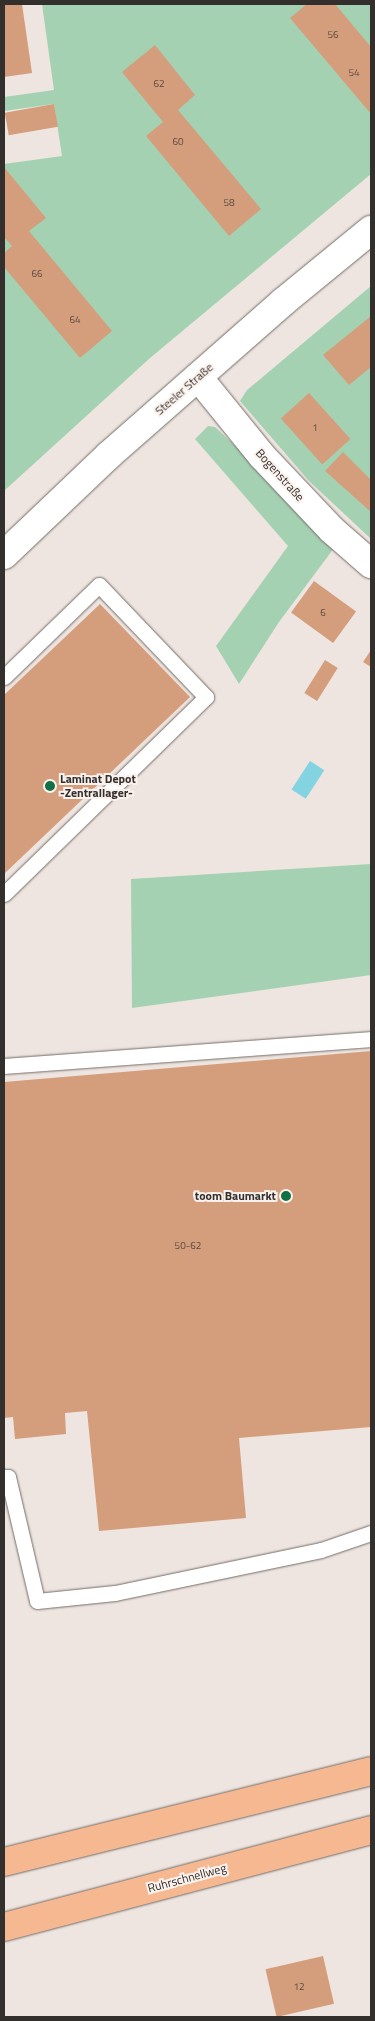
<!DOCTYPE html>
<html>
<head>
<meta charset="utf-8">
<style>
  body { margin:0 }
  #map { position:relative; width:375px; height:2021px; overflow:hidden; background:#eee5e0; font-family:"Titillium Web",sans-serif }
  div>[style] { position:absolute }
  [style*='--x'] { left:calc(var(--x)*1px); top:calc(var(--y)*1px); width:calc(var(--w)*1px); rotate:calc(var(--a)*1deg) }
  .green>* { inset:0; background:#a5d1b3 }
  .water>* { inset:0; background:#84d3e1; transform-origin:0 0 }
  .building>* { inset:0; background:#d49d7c; transform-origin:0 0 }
  .roads { filter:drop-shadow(0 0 1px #746c68) drop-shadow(0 0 1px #746c68) }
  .lane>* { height:15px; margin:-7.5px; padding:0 7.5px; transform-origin:7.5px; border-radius:7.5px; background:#fff }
  .street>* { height:28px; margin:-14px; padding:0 14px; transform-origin:14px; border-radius:14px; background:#fff }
  .highway>* { height:28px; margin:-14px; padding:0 14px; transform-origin:14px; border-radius:14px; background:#f5b890 }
  .dots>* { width:14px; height:14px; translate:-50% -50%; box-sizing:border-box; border:2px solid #fbf2ed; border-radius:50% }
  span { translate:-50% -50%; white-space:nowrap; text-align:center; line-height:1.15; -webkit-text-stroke:4px #fbf2ed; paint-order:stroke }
  .number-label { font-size:10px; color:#5a4a41 }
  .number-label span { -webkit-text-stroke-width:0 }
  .street-label { font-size:12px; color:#322f2d }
  .poi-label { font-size:12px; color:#322f2d; font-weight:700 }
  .left { translate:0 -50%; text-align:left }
  .right { translate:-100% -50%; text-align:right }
  .frame { position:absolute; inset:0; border:5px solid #322f2d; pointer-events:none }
</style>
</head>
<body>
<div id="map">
  <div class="green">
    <div style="clip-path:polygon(42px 4px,371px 4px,371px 174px,150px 358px,4px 491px,4px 164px,62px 156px,54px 104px,4px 111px,4px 97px,54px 90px)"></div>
    <div style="clip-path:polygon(371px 286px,371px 539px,309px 481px,240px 401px,247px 390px)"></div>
    <div style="clip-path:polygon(208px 426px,215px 427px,263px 472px,334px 548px,279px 622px,239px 684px,216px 646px,288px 546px,195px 439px)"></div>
    <div style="clip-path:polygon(371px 864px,371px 975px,132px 1008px,131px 879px)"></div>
  </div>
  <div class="water">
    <div style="left:310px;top:761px;width:17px;height:34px;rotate:33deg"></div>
  </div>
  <div class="building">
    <div style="clip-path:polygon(4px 4px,22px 4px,32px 73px,4px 77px)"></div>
    <div style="clip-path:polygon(307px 4px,335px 4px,371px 47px,371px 114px,290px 18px)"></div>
    <div style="clip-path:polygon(155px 45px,195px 95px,178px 110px,261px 209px,229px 236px,146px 136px,163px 122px,122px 72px)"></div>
    <div style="left:54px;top:104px;width:23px;height:50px;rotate:80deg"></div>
    <div style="clip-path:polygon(4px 167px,46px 218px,29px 231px,112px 331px,80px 358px,4px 267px,4px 253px,12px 246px,4px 237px)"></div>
    <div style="clip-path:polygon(371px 316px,371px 367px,349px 385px,323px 355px)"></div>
    <div style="left:309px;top:393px;width:62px;height:38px;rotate:48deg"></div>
    <div style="clip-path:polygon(343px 452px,371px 480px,371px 512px,325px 471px)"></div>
    <div style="left:314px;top:581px;width:52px;height:39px;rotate:36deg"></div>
    <div style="clip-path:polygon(100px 604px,190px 697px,4px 874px,4px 695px)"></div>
    <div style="clip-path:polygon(371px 650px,371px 667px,363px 662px)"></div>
    <div style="left:325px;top:660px;width:15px;height:39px;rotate:32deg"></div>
    <div style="clip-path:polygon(371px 1051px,371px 1427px,239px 1438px,246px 1518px,99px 1531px,87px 1411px,65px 1413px,66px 1434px,15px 1439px,13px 1417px,4px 1418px,4px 1082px)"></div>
    <div style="left:323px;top:1956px;width:49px;height:59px;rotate:77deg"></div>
  </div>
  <div class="roads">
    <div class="lane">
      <div style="--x:4;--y:677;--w:132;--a:-44.1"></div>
      <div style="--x:99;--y:585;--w:155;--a:46.3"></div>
      <div style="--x:206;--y:697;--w:282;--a:135.7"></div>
      <div style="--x:4;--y:1066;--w:368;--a:-4.2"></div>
      <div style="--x:4;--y:1477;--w:4;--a:0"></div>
      <div style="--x:8;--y:1477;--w:127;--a:76.8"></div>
      <div style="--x:37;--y:1601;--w:78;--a:-5.9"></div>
      <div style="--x:115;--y:1593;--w:210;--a:-11.8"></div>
      <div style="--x:321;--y:1550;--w:53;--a:-18.8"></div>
    </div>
    <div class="street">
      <div style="--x:198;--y:377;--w:102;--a:51"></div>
      <div style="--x:262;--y:456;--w:102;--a:46.6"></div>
      <div style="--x:332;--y:530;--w:52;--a:41.1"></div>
      <div style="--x:4;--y:555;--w:145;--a:-43.6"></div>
      <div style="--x:109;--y:455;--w:232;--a:-41.3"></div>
      <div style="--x:283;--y:302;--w:114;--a:-39.3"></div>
    </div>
    <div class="highway">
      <div style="--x:4;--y:1862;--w:378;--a:-13.9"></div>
      <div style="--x:4;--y:1927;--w:380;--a:-14.8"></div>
    </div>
  </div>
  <div class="dots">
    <div style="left:50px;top:786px;background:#127046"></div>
    <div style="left:286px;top:1196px;background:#127046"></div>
  </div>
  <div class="number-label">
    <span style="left:333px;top:35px">56</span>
    <span style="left:354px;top:73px">54</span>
    <span style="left:159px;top:84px">62</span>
    <span style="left:178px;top:142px">60</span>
    <span style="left:229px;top:203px">58</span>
    <span style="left:37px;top:274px">66</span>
    <span style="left:75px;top:320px">64</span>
    <span style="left:315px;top:428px">1</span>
    <span style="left:323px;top:613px">6</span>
    <span style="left:188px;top:1246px">50-62</span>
    <span style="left:299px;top:1987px">12</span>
  </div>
  <div class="street-label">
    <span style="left:184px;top:389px;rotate:-41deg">Steeler Straße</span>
    <span style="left:280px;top:475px;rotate:48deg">Bogenstraße</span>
    <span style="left:187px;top:1878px;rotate:-15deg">Ruhrschnellweg</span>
  </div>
  <div class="poi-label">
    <span class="left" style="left:60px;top:786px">Laminat Depot<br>-Zentrallager-</span>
    <span class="right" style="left:276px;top:1196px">toom Baumarkt</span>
  </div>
  <div class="frame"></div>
</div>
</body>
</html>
